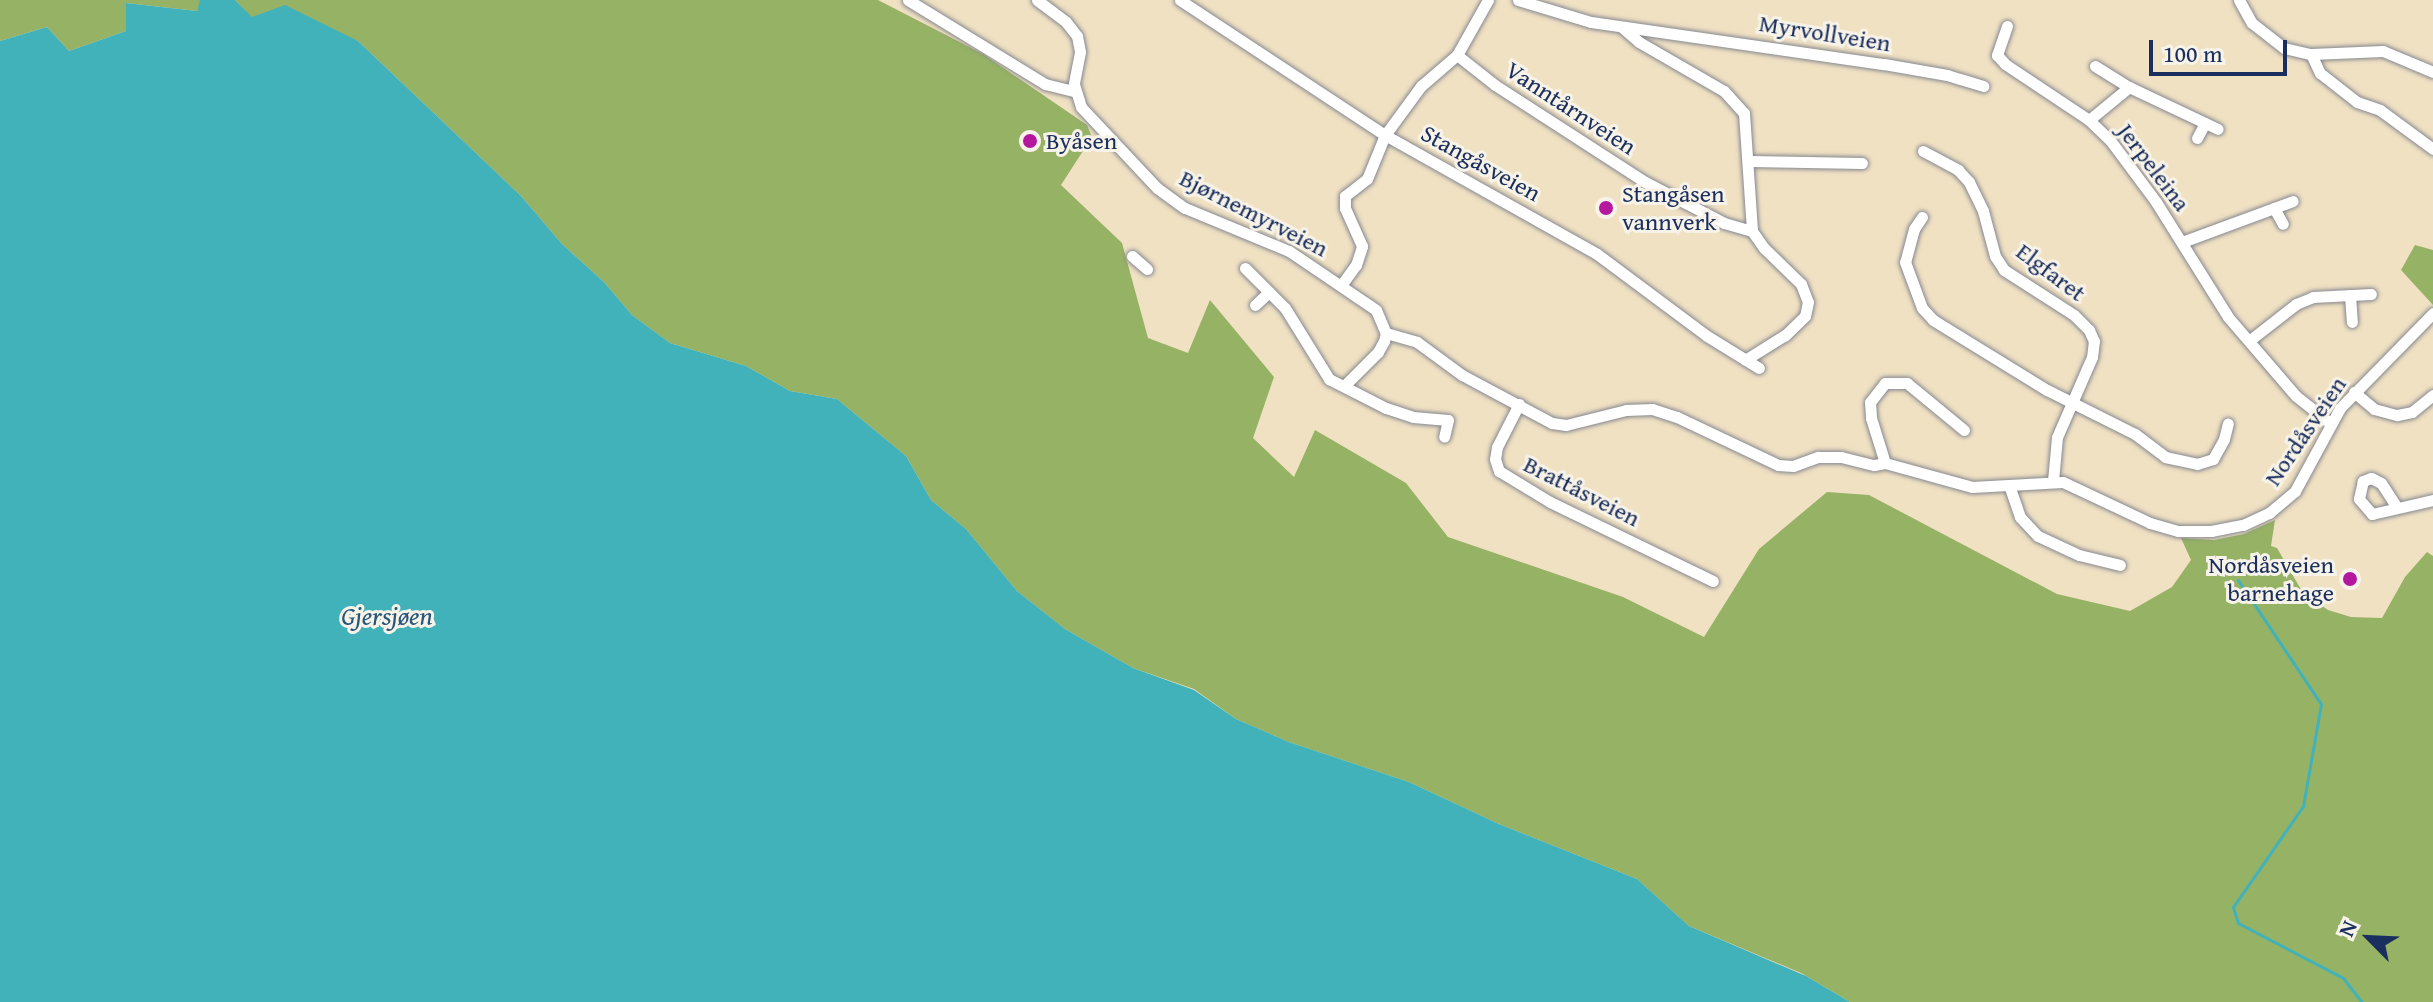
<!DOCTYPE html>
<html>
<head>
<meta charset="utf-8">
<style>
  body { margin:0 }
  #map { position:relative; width:2433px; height:1002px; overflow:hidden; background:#f0e1c3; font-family:"Gentium Book Plus",serif }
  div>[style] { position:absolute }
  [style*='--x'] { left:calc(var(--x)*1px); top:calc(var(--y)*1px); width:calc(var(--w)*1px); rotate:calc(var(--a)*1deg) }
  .forest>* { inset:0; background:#96b265 }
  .water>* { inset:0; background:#42b2ba }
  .stream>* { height:3px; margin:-1.5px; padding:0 1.5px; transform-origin:1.5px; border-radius:1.5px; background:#42b2ba }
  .roads { filter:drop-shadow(0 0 2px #868890) drop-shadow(0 0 2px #868890) }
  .minor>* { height:11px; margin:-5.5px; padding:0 5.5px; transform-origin:5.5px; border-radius:5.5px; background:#fff }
  .dots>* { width:22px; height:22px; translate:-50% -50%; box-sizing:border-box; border:4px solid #f7f3e8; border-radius:50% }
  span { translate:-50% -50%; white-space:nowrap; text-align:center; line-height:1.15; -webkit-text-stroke:6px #f7f3e8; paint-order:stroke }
  .street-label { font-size:24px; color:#1b2f5e }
  .poi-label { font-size:24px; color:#1b2f5e }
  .left { translate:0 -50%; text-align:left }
  .right { translate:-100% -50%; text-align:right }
  .water-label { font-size:26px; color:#27567a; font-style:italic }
  .north { position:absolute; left:2329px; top:898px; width:80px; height:80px; -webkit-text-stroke:6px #f7f3e8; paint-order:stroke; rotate:294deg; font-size:22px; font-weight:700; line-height:32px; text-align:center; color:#1b2f5e }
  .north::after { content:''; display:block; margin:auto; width:28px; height:36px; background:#1b2f5e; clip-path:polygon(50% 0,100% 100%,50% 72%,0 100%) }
  .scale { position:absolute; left:2149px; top:40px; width:138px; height:36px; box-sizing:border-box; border:4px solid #1b2f5e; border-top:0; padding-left:10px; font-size:24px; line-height:28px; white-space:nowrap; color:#1b2f5e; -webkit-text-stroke:6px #f7f3e8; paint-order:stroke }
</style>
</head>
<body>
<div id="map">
  <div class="forest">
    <div style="clip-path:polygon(0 0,200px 0,200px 3px,197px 11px,126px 3px,126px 31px,69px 51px,47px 27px,0 41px)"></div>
    <div style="clip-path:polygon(235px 0,878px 0,983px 54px,1087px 125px,1092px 137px,1061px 185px,1122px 243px,1148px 338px,1188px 353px,1210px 300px,1274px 377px,1253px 438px,1294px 477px,1315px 430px,1406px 483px,1448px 537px,1623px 597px,1704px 637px,1759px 549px,1827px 492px,1869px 495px,2057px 594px,2130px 611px,2172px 587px,2191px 560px,2181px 538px,2214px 540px,2244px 534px,2275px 520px,2271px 546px,2277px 548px,2303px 593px,2328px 610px,2351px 617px,2382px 618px,2405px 577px,2427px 552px,2433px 556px,2433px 1002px,1850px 1002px,1801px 973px,1689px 926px,1637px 879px,1499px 824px,1409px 782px,1289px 742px,1236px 719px,1194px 689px,1133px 668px,1065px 629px,1017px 591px,966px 529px,931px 500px,906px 456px,837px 399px,790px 391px,746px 366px,670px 343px,632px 315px,604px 282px,562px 244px,521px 196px,358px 41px,252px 18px)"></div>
    <div style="clip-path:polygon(2415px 245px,2433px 250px,2433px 305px,2401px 270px)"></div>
  </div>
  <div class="water">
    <div style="clip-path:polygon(200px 0,235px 0,252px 17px,285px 5px,358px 41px,521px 196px,562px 244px,604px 282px,632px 315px,670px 343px,746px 366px,790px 391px,837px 399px,906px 456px,931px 500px,966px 529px,1017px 591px,1065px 629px,1133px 668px,1194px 690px,1236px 719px,1289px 742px,1409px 782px,1499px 824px,1637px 879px,1689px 926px,1806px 976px,1850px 1002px,0 1002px,0 41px,47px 27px,69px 51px,126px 31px,126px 3px,197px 11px)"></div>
  </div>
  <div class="stream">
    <div style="--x:2238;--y:580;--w:149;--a:56.2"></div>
    <div style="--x:2321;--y:704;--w:104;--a:100"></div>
    <div style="--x:2303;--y:806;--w:123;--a:124.7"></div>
    <div style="--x:2233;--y:907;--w:17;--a:73"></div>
    <div style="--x:2238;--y:923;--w:119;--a:27.6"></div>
    <div style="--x:2343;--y:978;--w:31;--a:52"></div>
  </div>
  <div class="roads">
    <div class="minor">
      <div style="--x:908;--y:0;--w:161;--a:31.5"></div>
      <div style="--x:1045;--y:84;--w:30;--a:14"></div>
      <div style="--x:1037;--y:0;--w:36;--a:37"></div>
      <div style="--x:1066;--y:22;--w:18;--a:52"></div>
      <div style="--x:1077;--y:36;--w:16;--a:79"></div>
      <div style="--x:1080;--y:52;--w:33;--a:101"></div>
      <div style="--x:1074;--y:84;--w:24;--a:73"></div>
      <div style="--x:1081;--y:107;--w:111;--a:46.8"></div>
      <div style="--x:1157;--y:188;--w:34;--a:36"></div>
      <div style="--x:1185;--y:208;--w:113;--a:22.5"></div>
      <div style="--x:1289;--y:251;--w:105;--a:34.1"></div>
      <div style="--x:1376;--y:310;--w:25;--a:67"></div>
      <div style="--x:1386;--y:333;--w:8;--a:104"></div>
      <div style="--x:1384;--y:341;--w:13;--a:119"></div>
      <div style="--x:1378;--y:352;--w:48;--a:135"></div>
      <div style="--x:1180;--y:0;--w:245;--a:33.4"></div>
      <div style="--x:1385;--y:135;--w:243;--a:29.3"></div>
      <div style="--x:1597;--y:254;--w:137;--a:36.7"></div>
      <div style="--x:1707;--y:336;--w:61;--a:31.6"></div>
      <div style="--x:1518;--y:0;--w:76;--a:16.8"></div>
      <div style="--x:1591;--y:22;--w:296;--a:8.2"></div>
      <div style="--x:1884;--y:64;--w:64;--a:9.9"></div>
      <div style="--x:1947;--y:75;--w:38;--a:17"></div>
      <div style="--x:2239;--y:0;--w:26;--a:61"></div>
      <div style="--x:2252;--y:23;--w:41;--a:38"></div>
      <div style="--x:2284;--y:48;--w:28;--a:13"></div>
      <div style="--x:2311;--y:54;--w:72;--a:-2.4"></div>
      <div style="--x:2383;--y:51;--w:54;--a:22.8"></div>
      <div style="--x:2007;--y:26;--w:31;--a:109"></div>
      <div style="--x:1997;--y:55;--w:12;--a:48"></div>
      <div style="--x:2005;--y:64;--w:101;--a:33.7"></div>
      <div style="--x:2089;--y:120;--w:29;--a:44"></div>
      <div style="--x:2110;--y:140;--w:77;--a:53.4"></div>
      <div style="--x:2156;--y:202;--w:136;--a:57.9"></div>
      <div style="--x:2228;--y:317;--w:104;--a:49.3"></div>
      <div style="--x:2296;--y:396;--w:43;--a:38.5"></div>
      <div style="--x:1623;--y:28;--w:21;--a:41"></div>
      <div style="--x:1639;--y:42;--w:98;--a:30"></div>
      <div style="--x:1724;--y:91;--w:30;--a:48"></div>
      <div style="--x:1744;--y:113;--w:118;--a:86.1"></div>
      <div style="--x:1752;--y:231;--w:21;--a:55"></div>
      <div style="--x:1764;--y:248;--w:52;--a:44.2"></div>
      <div style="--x:1801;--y:284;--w:19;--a:69"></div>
      <div style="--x:1808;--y:302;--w:14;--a:102"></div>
      <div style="--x:1805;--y:316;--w:28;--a:136"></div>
      <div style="--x:1785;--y:335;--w:47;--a:148"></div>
      <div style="--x:2311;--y:54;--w:21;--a:65"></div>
      <div style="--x:2320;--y:73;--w:47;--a:38.1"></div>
      <div style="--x:2357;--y:102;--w:24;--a:19"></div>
      <div style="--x:2380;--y:110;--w:66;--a:36.3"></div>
      <div style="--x:1457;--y:55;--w:48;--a:38.3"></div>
      <div style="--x:1495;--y:85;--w:179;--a:32.9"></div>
      <div style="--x:1645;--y:182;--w:89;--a:27.4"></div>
      <div style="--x:1724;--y:223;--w:29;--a:16"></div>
      <div style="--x:2095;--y:66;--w:40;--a:32"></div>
      <div style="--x:2129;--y:87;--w:98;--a:25.3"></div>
      <div style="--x:2089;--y:120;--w:52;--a:-39.5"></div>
      <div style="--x:2197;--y:138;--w:17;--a:-62"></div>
      <div style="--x:1923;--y:151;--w:40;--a:28"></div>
      <div style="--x:1958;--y:170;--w:16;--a:47"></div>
      <div style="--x:1969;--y:182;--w:32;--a:64"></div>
      <div style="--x:1983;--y:211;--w:47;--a:75.1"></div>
      <div style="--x:1995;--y:256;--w:17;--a:57"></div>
      <div style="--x:2004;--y:270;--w:83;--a:32.7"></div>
      <div style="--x:2074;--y:315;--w:21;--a:45"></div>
      <div style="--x:2089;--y:330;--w:12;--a:66"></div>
      <div style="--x:2094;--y:341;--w:16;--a:97"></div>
      <div style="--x:2092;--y:357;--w:87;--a:113.6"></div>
      <div style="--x:2057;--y:437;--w:44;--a:95.2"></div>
      <div style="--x:1750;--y:161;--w:112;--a:1"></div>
      <div style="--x:2274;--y:208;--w:18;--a:61"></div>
      <div style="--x:1922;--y:217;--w:14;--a:124"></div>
      <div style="--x:1914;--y:229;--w:34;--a:105"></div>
      <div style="--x:1905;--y:262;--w:49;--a:69.7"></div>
      <div style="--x:1922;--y:308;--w:16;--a:47"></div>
      <div style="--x:1933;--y:320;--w:134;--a:31.6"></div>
      <div style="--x:2047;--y:390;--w:98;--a:26.6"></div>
      <div style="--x:2135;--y:434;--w:38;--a:37"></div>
      <div style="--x:2165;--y:457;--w:33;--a:12"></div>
      <div style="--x:2197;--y:464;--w:17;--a:-17"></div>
      <div style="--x:2213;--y:459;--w:23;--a:-61"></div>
      <div style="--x:2224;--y:439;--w:16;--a:-76"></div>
      <div style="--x:2182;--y:242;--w:118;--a:-20.3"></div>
      <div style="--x:1132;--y:256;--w:20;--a:41"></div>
      <div style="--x:1245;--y:268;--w:57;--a:45"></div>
      <div style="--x:1285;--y:308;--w:84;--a:58.2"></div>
      <div style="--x:1329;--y:379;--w:64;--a:27"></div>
      <div style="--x:1386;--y:408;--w:28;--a:18"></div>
      <div style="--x:1413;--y:417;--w:35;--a:5"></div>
      <div style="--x:1448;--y:420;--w:17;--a:103"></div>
      <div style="--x:1342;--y:284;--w:24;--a:-54"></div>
      <div style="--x:1356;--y:265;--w:20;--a:-72"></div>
      <div style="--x:1362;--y:246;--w:42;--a:-114.1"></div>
      <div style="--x:1345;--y:208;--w:12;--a:-90"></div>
      <div style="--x:1345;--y:196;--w:28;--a:-38"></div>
      <div style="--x:1367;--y:179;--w:48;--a:-67.8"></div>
      <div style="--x:1385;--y:135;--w:61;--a:-53.7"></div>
      <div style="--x:1421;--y:86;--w:48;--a:-40.7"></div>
      <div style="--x:1457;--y:55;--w:63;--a:-60.6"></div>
      <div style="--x:2350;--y:295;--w:27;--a:86"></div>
      <div style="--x:1255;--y:305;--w:19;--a:-43"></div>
      <div style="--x:1386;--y:333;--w:32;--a:16"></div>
      <div style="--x:1417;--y:342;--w:56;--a:36.3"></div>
      <div style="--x:1462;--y:375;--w:102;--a:28.1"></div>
      <div style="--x:1552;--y:423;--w:14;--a:8"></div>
      <div style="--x:1566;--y:425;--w:62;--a:-14"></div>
      <div style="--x:1626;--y:410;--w:26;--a:-2"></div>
      <div style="--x:1652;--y:409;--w:26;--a:18"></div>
      <div style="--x:1677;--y:417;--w:112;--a:25.4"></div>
      <div style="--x:1778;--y:465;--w:15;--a:4"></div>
      <div style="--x:1793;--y:466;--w:27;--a:-20"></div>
      <div style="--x:1818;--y:457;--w:23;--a:0"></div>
      <div style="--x:1841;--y:457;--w:34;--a:14"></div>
      <div style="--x:1874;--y:465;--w:11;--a:-10"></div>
      <div style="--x:2250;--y:340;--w:58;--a:-38"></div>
      <div style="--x:2296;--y:304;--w:18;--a:-22"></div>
      <div style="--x:2313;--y:297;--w:58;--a:-3"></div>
      <div style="--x:2354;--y:392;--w:26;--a:40"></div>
      <div style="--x:2374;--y:409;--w:24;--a:15"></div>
      <div style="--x:2397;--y:415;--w:15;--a:-11"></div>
      <div style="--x:2412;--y:412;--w:27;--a:-39"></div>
      <div style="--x:1519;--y:404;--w:48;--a:117.1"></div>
      <div style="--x:1497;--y:447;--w:12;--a:99"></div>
      <div style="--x:1495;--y:459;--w:13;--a:72"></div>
      <div style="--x:1499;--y:471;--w:60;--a:31.3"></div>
      <div style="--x:1550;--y:502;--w:181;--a:25.9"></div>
      <div style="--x:1964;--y:430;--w:74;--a:-140.5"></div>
      <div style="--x:1907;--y:383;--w:22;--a:180"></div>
      <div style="--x:1885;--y:383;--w:24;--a:128"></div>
      <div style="--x:1870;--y:402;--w:16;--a:86"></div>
      <div style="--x:1871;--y:418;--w:47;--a:72.7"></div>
      <div style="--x:1885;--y:463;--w:90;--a:15.4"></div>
      <div style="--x:1972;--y:487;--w:91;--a:-3.1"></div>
      <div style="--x:2063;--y:482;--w:96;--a:25.2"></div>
      <div style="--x:2150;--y:523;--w:29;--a:16"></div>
      <div style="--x:2178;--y:531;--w:33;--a:0"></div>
      <div style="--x:2211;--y:531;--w:33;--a:-11"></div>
      <div style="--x:2243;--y:525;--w:29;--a:-25"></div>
      <div style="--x:2269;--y:513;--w:34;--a:-40"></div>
      <div style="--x:2295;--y:491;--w:94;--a:-61.5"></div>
      <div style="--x:2340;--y:408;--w:133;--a:-45.6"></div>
      <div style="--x:2009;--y:485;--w:34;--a:71"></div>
      <div style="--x:2020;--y:517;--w:26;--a:47"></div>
      <div style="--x:2038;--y:536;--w:45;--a:24.9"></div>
      <div style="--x:2079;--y:555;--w:42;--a:13.7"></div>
      <div style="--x:2396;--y:506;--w:27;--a:-123"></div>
      <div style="--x:2381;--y:483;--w:11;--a:-153"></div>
      <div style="--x:2371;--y:478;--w:9;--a:159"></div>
      <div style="--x:2363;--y:481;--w:18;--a:103"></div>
      <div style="--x:2359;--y:499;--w:20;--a:49"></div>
      <div style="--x:2372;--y:514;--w:63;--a:-12.9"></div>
    </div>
  </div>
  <div class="dots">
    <div style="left:1030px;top:141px;background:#b5179e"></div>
    <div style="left:1606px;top:208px;background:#b5179e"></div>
    <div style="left:2350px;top:579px;background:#b5179e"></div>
  </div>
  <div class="street-label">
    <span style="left:1825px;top:33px;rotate:9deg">Myrvollveien</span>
    <span style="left:1571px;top:108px;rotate:33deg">Vanntårnveien</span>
    <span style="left:1481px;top:163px;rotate:29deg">Stangåsveien</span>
    <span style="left:2154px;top:167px;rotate:53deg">Jerpeleina</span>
    <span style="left:1254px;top:213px;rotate:27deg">Bjørnemyrveien</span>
    <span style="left:2051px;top:272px;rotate:37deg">Elgfaret</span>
    <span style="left:2305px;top:431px;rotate:-56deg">Nordåsveien</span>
    <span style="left:1582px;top:491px;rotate:27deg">Brattåsveien</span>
  </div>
  <div class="poi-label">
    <span class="left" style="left:1046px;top:141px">Byåsen</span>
    <span class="left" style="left:1622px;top:208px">Stangåsen<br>vannverk</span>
    <span class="right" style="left:2334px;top:579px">Nordåsveien<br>barnehage</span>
  </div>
  <div class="water-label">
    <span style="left:387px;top:616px">Gjersjøen</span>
  </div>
  <div class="north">N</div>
  <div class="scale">100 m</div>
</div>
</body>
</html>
